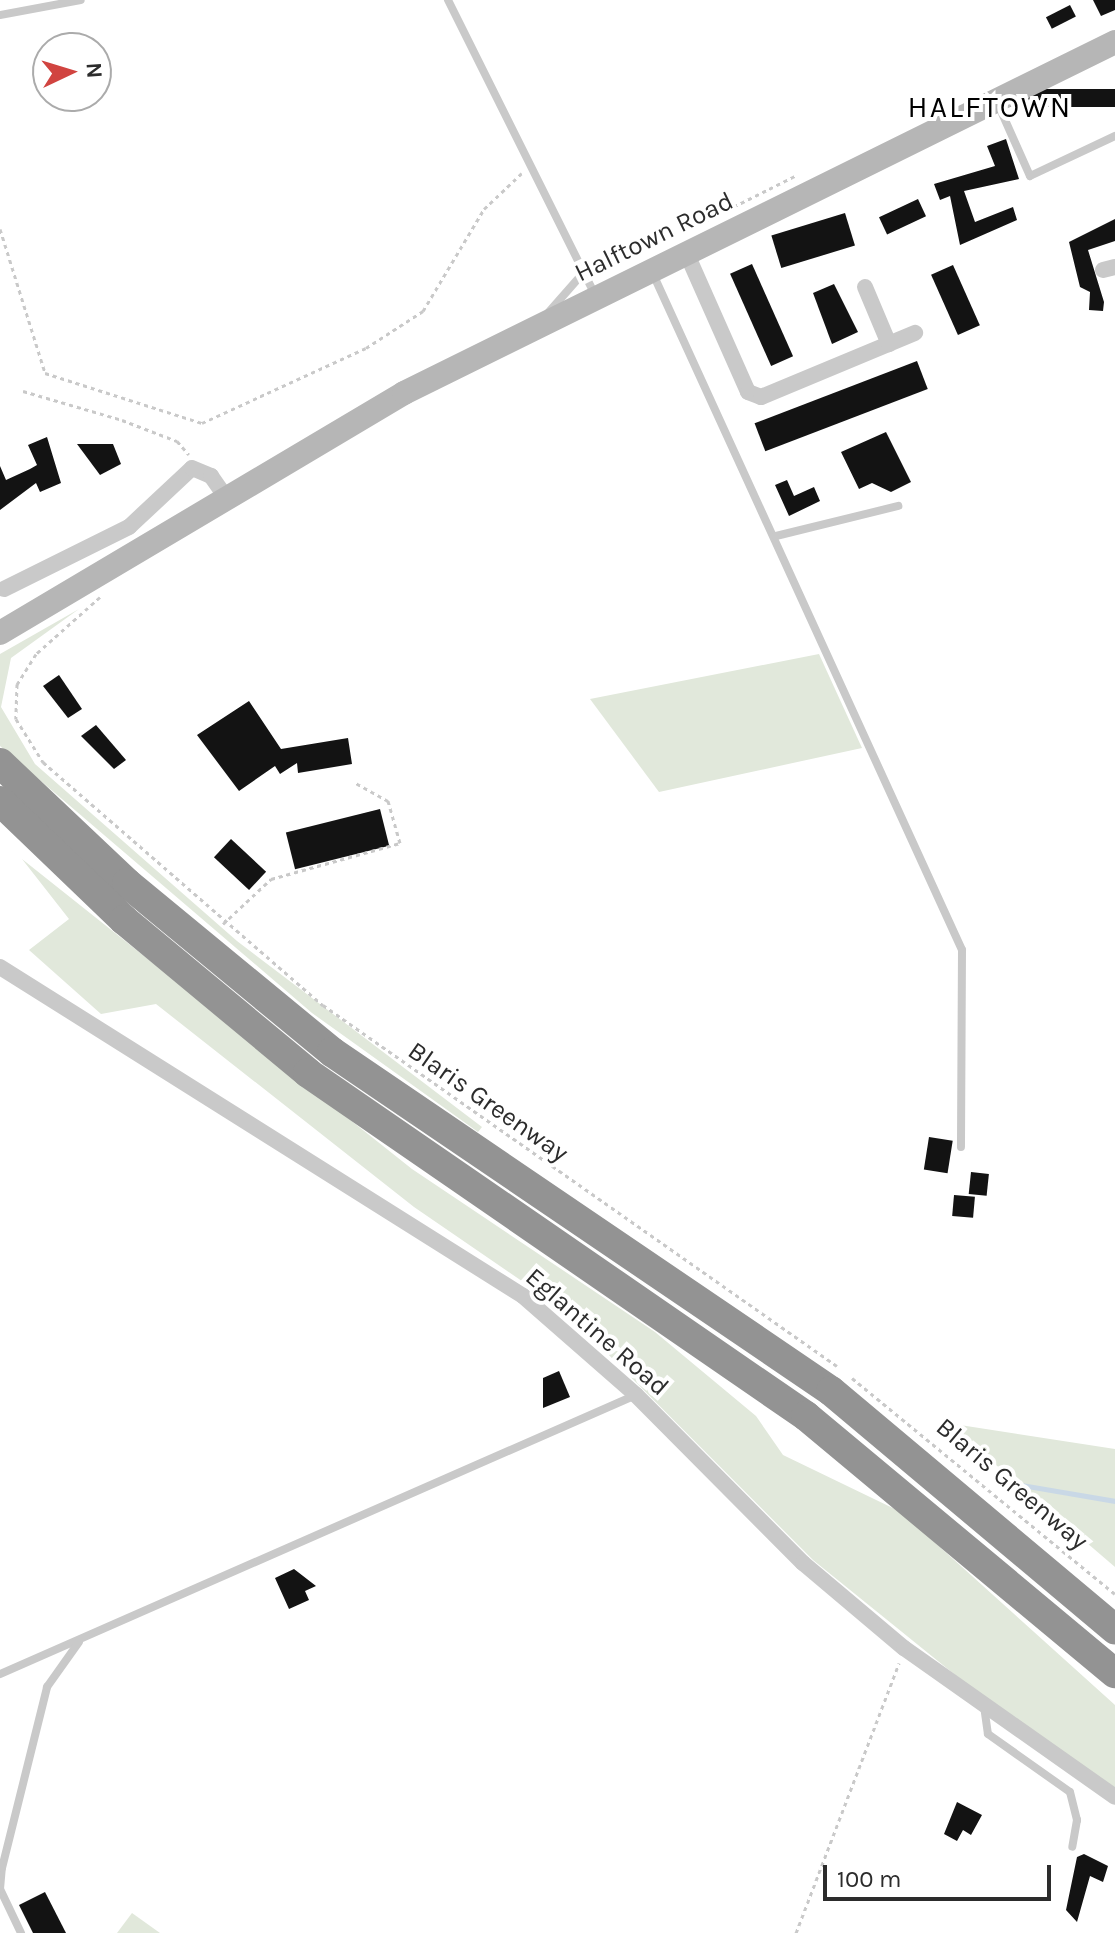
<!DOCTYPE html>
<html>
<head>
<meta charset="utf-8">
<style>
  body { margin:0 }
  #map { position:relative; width:1115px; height:1933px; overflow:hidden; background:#fff; font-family:Karla,sans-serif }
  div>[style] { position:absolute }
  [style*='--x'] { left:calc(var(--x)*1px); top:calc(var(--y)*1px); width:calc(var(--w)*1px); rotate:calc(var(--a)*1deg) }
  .green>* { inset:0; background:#e1e8db }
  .stream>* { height:5px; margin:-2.5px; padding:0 2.5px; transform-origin:2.5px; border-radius:2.5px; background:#c9d8e6 }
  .building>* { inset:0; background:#131313; transform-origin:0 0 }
  .path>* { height:3px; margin-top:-1.5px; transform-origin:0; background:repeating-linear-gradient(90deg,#c9c9c9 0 4px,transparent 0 8px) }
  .lane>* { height:8px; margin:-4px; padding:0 4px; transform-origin:4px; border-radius:4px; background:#c9c9c9 }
  .street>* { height:16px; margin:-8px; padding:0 8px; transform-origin:8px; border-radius:8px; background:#c9c9c9 }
  .secondary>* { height:24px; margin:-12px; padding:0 12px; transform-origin:12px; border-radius:12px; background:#b6b6b6 }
  .highway>* { height:30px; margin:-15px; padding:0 15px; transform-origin:15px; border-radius:15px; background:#939393 }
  span { translate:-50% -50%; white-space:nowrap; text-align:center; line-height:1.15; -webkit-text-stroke:8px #fff; paint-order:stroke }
  .street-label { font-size:26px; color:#2c2c2c }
  .quarter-label { font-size:30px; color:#000; letter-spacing:2px }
  .north { position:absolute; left:32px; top:32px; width:80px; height:80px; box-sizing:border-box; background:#fff; border:2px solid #ababab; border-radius:50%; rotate:86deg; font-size:22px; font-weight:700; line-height:32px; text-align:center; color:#2c2c2c }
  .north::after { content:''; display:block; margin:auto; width:28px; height:36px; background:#d14440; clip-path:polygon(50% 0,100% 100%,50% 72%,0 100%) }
  .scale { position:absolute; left:823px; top:1865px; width:228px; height:36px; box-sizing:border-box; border:4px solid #2c2c2c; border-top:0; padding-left:10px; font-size:24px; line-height:28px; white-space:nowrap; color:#2c2c2c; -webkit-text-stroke:6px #fff; paint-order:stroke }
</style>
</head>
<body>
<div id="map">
  <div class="green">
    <div style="clip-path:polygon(79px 609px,11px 658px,1px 707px,35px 764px,237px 941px,482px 1127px,478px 1132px,312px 1013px,0 746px,0 654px)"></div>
    <div style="clip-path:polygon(819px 654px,862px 748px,659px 792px,590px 699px)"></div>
    <div style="clip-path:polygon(22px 859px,412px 1169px,655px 1332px,756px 1416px,783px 1455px,901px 1512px,1115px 1705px,1115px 1788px,996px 1708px,813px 1560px,564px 1310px,414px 1207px,156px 1004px,101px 1014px,29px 950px,69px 919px)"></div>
    <div style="clip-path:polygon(947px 1423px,1115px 1449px,1115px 1567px)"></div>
    <div style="clip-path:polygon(132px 1913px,160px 1933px,117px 1933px)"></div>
  </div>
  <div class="stream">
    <div style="--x:1004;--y:1482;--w:113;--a:9.7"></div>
  </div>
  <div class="building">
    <div style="clip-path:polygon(1093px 0,1115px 0,1115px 10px,1101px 16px)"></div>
    <div style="left:1070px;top:5px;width:13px;height:27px;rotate:63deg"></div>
    <div style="left:1115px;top:89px;width:18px;height:106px;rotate:90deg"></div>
    <div style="clip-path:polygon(1006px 139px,1019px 179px,964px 191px,975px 222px,1013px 207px,1017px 220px,960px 245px,950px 196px,940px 200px,934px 184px,995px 166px,987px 146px)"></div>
    <div style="left:918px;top:199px;width:19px;height:43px;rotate:65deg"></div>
    <div style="left:845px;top:213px;width:34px;height:77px;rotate:73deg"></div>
    <div style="clip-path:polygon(1115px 219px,1115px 241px,1088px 250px,1104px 302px,1103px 311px,1089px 310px,1090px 292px,1080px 287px,1069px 242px)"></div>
    <div style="left:752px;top:264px;width:101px;height:24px;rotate:66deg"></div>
    <div style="left:953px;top:265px;width:66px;height:24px;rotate:66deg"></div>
    <div style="clip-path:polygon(834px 284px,858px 332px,832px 344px,813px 293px)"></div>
    <div style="left:917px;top:361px;width:30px;height:174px;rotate:69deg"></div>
    <div style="clip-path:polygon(886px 432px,911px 482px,891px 492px,872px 483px,859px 489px,841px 452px)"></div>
    <div style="clip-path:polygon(47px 437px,61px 483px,40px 492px,36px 483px,0 510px,0 466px,6px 480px,30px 469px,37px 465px,28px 445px)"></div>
    <div style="clip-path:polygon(77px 444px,113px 444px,121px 464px,100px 475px)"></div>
    <div style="clip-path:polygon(787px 480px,794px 496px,814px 487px,820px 501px,789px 516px,775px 485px)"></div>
    <div style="clip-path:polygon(59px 675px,82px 709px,68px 718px,43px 686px)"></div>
    <div style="clip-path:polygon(249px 701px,281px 749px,348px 738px,352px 764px,298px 773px,297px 763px,280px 774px,275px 766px,239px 791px,197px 735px)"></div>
    <div style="clip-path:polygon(96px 725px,126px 760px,114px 769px,81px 736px)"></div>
    <div style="left:380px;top:809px;width:38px;height:97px;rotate:76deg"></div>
    <div style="left:231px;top:839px;width:48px;height:25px;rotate:43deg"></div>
    <div style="left:929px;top:1137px;width:24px;height:33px;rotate:9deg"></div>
    <div style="left:971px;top:1172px;width:18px;height:22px;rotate:6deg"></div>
    <div style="left:954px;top:1195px;width:21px;height:21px;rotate:5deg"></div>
    <div style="clip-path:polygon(559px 1371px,570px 1397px,543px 1408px,543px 1378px)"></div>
    <div style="clip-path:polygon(294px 1569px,316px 1586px,305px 1591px,309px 1600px,289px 1609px,275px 1578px)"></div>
    <div style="clip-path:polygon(957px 1802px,982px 1815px,971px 1835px,963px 1830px,957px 1841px,944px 1834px)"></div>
    <div style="clip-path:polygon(1084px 1854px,1108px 1866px,1103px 1882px,1090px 1876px,1077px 1922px,1066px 1910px,1077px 1857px)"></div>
    <div style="clip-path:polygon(45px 1892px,66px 1933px,33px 1933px,19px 1905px)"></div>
  </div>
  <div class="path">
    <div style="--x:705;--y:221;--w:101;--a:-26.6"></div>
    <div style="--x:0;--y:229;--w:151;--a:72.6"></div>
    <div style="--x:45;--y:373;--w:165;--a:17.7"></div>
    <div style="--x:202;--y:423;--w:180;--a:-24.6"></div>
    <div style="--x:366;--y:348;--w:68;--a:-33"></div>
    <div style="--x:423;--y:311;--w:119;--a:-59.1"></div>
    <div style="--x:484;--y:209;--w:52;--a:-43.5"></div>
    <div style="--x:592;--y:267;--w:15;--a:-32"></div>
    <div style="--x:605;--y:259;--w:13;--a:27"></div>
    <div style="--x:23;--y:391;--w:103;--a:16.3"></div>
    <div style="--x:122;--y:420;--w:59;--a:20.9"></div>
    <div style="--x:177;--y:441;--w:18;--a:49"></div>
    <div style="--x:100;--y:597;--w:86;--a:138.3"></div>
    <div style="--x:36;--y:654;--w:36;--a:122"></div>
    <div style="--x:17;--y:684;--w:35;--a:92"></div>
    <div style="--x:16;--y:719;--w:51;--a:57.9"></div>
    <div style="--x:43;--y:762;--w:371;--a:41"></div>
    <div style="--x:323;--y:1005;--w:628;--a:35.08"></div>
    <div style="--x:223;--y:924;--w:66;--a:-43.2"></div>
    <div style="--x:271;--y:879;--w:134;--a:-15.6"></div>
    <div style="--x:400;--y:843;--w:44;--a:-105.9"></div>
    <div style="--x:388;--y:801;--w:37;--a:-151"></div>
    <div style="--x:852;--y:1378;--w:340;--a:39.4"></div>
    <div style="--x:796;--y:1933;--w:289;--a:-69.1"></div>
  </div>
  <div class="lane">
    <div style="--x:448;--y:0;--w:332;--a:63.5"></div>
    <div style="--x:0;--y:15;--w:82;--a:-10.5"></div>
    <div style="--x:997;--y:102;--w:81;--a:66"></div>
    <div style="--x:1030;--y:176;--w:94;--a:-25.2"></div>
    <div style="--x:653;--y:274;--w:743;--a:65.43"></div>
    <div style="--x:962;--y:950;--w:197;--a:90.3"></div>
    <div style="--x:548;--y:313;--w:55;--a:-48.7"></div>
    <div style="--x:776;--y:536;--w:126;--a:-13.8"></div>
    <div style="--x:0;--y:1674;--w:695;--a:-23.69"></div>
    <div style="--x:984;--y:1706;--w:28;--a:82"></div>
    <div style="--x:988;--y:1734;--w:100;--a:35.3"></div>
    <div style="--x:1070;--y:1792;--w:29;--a:76"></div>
    <div style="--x:1077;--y:1820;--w:27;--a:100"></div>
    <div style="--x:21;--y:1933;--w:49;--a:-115.5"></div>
    <div style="--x:0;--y:1889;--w:21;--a:-85"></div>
    <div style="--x:2;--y:1868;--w:187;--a:-76"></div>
    <div style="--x:47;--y:1687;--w:55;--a:-54.6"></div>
  </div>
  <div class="street">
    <div style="--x:686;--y:252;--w:153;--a:66.1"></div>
    <div style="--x:748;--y:392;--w:14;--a:21"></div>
    <div style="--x:761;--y:397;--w:167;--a:-22.6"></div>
    <div style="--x:1103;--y:270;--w:12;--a:-14"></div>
    <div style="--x:865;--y:287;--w:62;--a:67.2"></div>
    <div style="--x:4;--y:589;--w:140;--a:-26.4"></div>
    <div style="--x:129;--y:527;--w:86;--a:-43.1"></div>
    <div style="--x:192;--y:468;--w:21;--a:23"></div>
    <div style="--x:211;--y:476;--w:29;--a:55"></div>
    <div style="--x:0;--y:967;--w:618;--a:32.17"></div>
    <div style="--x:523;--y:1296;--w:150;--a:41.2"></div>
    <div style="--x:636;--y:1395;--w:237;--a:45.2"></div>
    <div style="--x:803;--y:1563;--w:132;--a:40.1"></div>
    <div style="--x:904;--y:1648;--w:258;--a:35.2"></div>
  </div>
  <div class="secondary">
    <div style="--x:0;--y:633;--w:470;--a:-30.7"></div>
    <div style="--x:404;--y:393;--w:793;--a:-26.27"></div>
  </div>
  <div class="highway">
    <div style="--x:0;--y:763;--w:175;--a:43.4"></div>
    <div style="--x:127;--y:883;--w:266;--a:39.5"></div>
    <div style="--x:332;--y:1052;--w:603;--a:34.19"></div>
    <div style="--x:831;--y:1391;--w:371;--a:40"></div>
    <div style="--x:0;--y:801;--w:172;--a:43.8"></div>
    <div style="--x:124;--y:920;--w:239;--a:39.7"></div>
    <div style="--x:308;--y:1073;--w:605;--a:34.56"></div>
    <div style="--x:806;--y:1416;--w:402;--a:39.8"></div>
  </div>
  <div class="street-label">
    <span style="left:654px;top:237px;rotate:-26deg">Halftown Road</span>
    <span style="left:488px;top:1102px;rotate:35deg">Blaris Greenway</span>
    <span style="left:597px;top:1332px;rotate:41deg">Eglantine Road</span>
    <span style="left:1012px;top:1484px;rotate:40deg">Blaris Greenway</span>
  </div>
  <div class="quarter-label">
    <span style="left:990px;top:107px">HALFTOWN</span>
  </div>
  <div class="north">N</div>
  <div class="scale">100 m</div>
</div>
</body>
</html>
